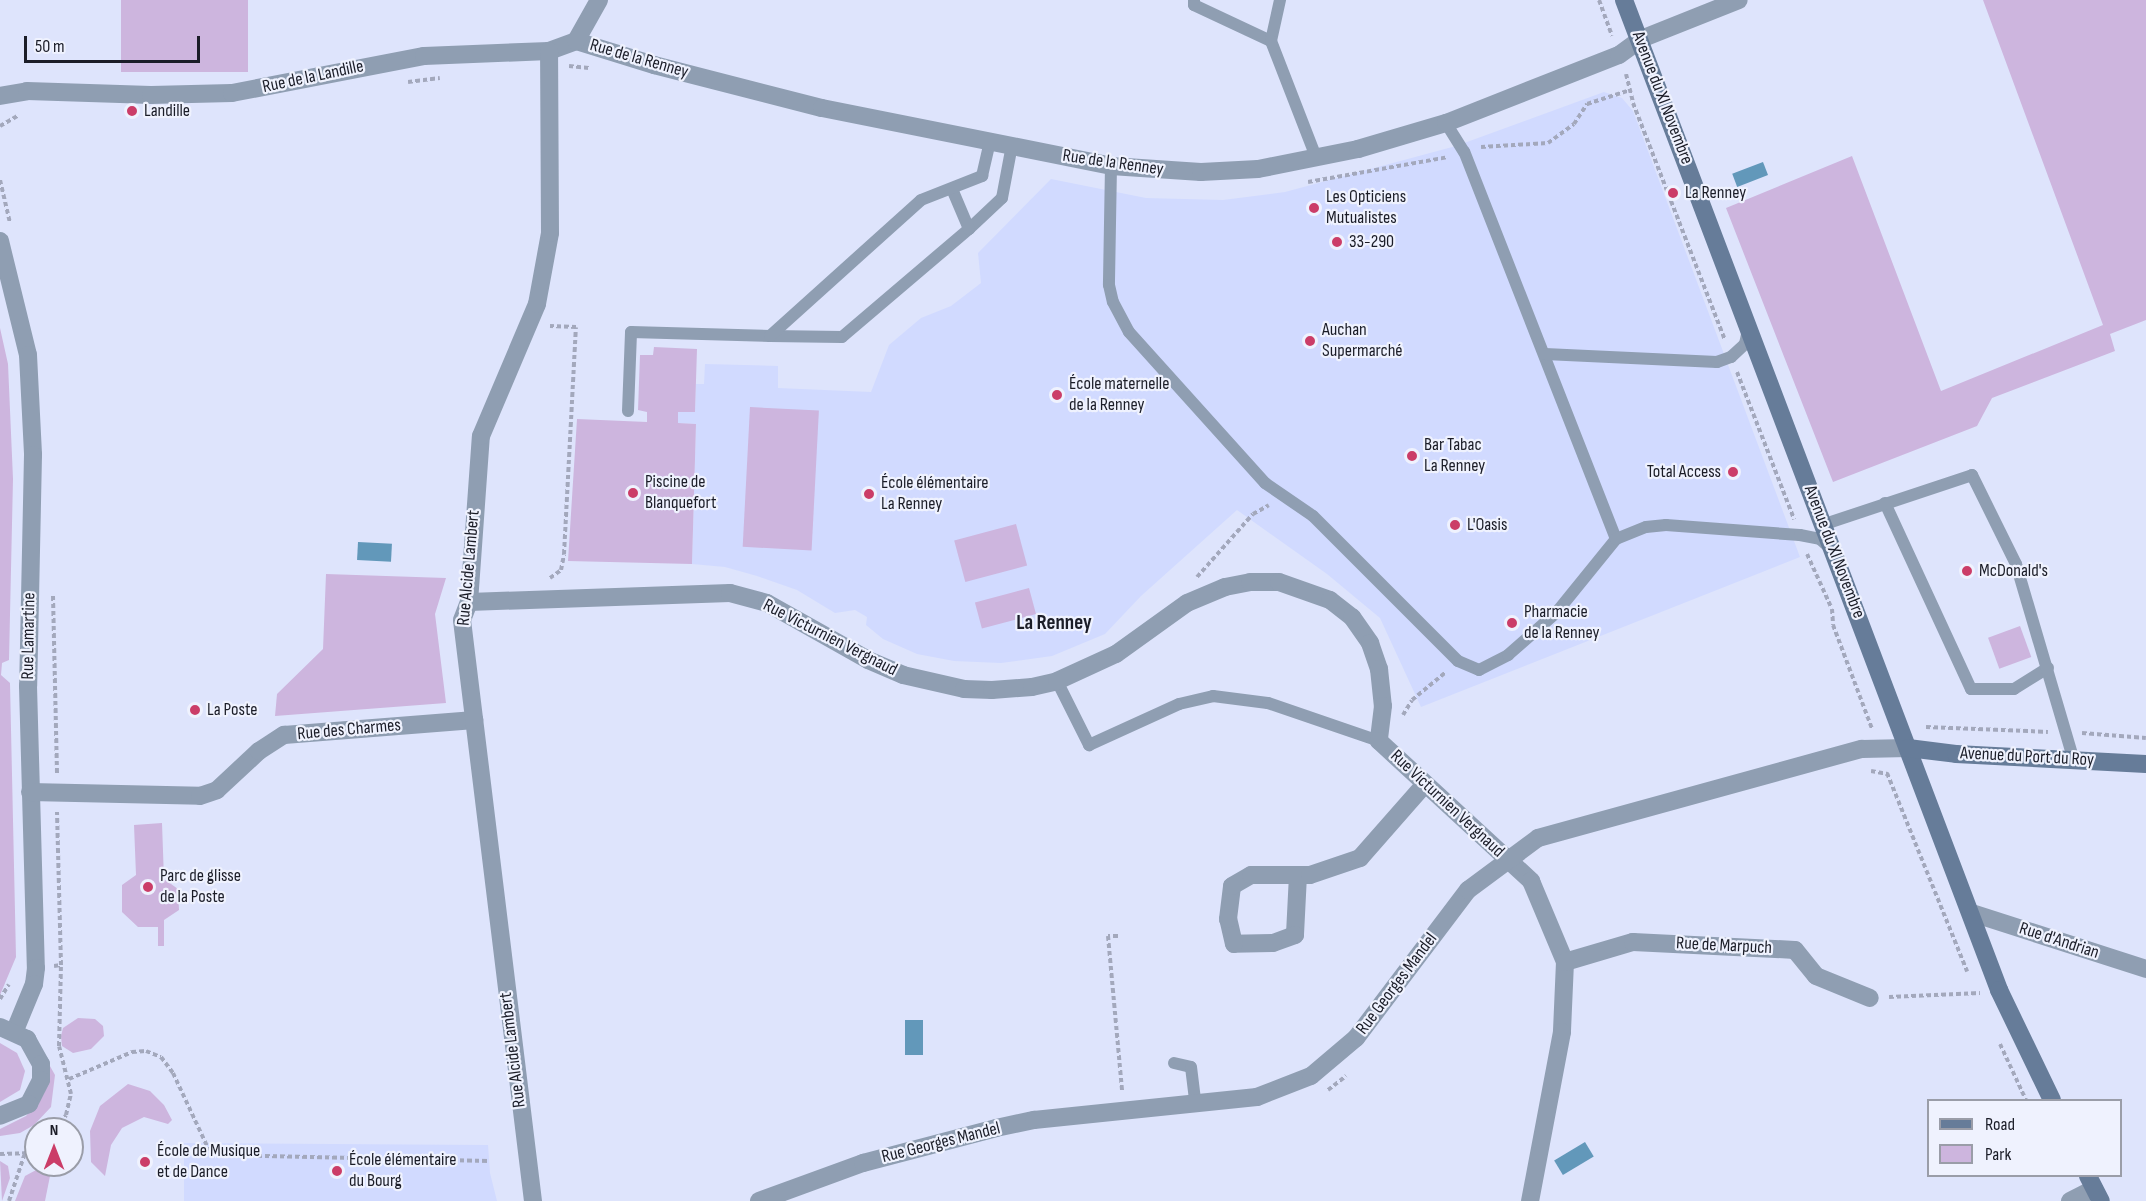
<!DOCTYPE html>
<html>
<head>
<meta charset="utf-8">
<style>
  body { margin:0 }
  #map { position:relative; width:2146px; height:1201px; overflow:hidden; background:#dee4fc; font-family:"Sofia Sans Condensed",sans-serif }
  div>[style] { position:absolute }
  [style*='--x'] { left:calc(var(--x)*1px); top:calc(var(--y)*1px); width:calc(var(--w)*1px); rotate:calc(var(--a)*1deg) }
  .built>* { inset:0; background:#d1daff }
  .green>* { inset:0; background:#cdb5de; transform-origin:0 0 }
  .water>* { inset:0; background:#6298ba; transform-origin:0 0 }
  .path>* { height:4px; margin-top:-2px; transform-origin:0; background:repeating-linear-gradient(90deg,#a3a8bc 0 4.5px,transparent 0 7.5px) }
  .lane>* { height:12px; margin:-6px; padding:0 6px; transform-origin:6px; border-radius:6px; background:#8f9eb2 }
  .street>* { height:18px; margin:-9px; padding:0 9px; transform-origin:9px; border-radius:9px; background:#8f9eb2 }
  .secondary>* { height:18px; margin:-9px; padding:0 9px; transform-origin:9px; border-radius:9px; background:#667c99 }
  .dots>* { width:16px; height:16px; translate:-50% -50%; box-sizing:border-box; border:3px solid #eff2fe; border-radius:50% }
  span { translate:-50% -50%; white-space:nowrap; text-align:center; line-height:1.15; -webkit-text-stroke:4.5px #eff2fe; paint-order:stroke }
  .street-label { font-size:18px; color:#1b1d28 }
  .poi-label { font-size:18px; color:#1b1d28 }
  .left { translate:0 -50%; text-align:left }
  .right { translate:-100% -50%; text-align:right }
  .quarter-label { font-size:21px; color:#1b1d28; font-weight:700 }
  .legend { position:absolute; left:1927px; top:1099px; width:195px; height:78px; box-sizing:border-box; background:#eff2fe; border:2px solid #9a9da8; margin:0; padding:8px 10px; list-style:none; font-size:18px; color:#1b1d28 }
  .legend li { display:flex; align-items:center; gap:12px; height:30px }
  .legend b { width:30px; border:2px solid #9a9da8 }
  .north { position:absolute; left:24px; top:1117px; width:60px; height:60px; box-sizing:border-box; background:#eff2fe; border:2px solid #9a9da8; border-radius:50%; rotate:0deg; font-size:16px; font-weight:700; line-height:24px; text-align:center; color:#1b1d28 }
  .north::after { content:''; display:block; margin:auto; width:21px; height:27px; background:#cb3d68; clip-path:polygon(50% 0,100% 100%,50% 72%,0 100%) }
  .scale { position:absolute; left:24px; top:36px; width:176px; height:27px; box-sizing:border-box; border:3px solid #1b1d28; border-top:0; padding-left:8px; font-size:18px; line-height:21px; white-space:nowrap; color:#1b1d28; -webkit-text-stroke:4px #eff2fe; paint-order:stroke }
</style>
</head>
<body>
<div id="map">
  <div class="built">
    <div style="clip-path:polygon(1604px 92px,1622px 98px,1633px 111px,1800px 557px,1421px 707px,1380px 618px,1327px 574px,1237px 510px,1141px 596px,1105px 634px,1052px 656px,1001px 663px,954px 661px,917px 654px,883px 639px,866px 625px,867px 617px,855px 610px,835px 613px,797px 590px,757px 576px,725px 567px,692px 564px,696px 424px,678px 423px,678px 411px,695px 411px,696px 384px,704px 384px,705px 364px,778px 366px,778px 388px,871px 392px,889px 345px,921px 318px,951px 306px,981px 283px,978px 253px,1051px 179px,1146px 198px,1223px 200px,1285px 192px,1456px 146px)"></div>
    <div style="clip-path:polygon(184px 1143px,488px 1145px,490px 1173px,497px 1201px,184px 1201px)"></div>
  </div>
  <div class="green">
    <div style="left:121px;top:0;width:127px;height:72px"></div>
    <div style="clip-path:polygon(1983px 0,2146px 0,2146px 320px,2110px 334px,2115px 351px,1992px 398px,1977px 426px,1833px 482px,1726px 208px,1852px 156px,1941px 391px,2103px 325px)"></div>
    <div style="clip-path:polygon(0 328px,8px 364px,13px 479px,9px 660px,2px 663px,1px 675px,10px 683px,16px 957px,0 995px)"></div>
    <div style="clip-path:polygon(654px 347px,697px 349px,695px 412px,678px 412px,678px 423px,696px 424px,692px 564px,568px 561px,577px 419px,647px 422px,647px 412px,638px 410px,640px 355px,653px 355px)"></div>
    <div style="left:750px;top:407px;width:69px;height:140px;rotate:3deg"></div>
    <div style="left:1016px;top:524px;width:43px;height:64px;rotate:75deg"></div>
    <div style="clip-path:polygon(326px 574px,446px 578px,435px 614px,446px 703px,275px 716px,277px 694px,323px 649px)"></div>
    <div style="left:1029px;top:588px;width:27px;height:56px;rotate:75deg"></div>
    <div style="left:2020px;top:626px;width:33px;height:34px;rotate:70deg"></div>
    <div style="clip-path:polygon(162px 823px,164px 879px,178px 889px,179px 910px,164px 920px,164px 946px,158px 946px,158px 927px,138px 927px,122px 912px,122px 885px,136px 875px,134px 825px)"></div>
    <div style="clip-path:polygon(78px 1018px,95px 1019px,103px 1026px,104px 1036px,91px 1049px,73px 1053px,62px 1046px,61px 1036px,63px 1028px)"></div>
    <div style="clip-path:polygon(0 1043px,17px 1053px,25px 1071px,20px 1090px,0 1102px)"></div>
    <div style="clip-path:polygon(46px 1059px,55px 1075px,51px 1107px,34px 1125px,20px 1133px,0 1136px,0 1129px,26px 1116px,36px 1104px)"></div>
    <div style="clip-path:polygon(128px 1084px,150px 1091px,164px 1105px,172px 1120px,168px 1124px,144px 1117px,122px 1128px,111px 1145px,105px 1176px,91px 1162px,90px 1131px,100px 1106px)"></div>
    <div style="clip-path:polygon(0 1161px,8px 1166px,10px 1178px,2px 1201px)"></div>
    <div style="clip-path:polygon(38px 1169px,47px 1170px,50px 1176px,45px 1201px,15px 1201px,25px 1176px)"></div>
  </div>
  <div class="water">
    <div style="left:1763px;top:162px;width:14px;height:33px;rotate:69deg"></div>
    <div style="left:358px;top:542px;width:34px;height:18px;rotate:3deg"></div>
    <div style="left:905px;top:1020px;width:18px;height:35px"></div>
    <div style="left:1585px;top:1142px;width:17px;height:36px;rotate:59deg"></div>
  </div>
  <div class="path">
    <div style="--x:1599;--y:0;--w:38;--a:70"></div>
    <div style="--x:569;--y:66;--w:20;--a:6"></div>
    <div style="--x:1626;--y:74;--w:30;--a:76"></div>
    <div style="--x:1633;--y:103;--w:254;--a:68.8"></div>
    <div style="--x:408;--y:82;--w:32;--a:-7"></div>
    <div style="--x:0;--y:126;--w:22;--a:-30"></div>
    <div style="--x:1481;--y:147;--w:67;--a:-3.4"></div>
    <div style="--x:1548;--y:143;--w:32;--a:-36"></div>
    <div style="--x:1574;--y:124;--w:24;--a:-57"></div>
    <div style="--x:1587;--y:104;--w:45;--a:-18"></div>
    <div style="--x:0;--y:180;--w:44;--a:76.9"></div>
    <div style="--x:1308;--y:182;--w:142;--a:-10.1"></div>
    <div style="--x:1737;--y:372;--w:158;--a:68.8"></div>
    <div style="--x:1807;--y:554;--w:60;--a:65.6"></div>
    <div style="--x:1832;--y:609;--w:16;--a:86"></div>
    <div style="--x:1833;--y:625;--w:111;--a:69.4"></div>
    <div style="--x:1197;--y:577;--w:84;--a:-48.4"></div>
    <div style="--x:1253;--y:514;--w:18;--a:-29"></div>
    <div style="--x:550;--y:578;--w:14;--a:-36"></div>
    <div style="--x:561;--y:570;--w:16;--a:-79"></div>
    <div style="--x:564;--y:554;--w:227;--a:-87"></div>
    <div style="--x:576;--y:327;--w:26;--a:-178"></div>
    <div style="--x:53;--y:596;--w:179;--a:88.7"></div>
    <div style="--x:1403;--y:715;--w:17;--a:-59"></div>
    <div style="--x:1412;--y:700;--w:44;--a:-39.5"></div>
    <div style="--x:1926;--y:727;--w:122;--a:2.3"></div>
    <div style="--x:2082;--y:733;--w:64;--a:4.5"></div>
    <div style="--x:1871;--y:771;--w:17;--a:10"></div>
    <div style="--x:1887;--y:773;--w:214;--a:68"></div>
    <div style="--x:1118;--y:936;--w:10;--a:180"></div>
    <div style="--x:1108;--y:936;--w:155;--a:84.8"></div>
    <div style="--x:54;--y:966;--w:7;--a:-8"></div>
    <div style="--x:61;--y:965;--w:153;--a:-91.5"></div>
    <div style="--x:1889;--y:997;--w:91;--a:-2.5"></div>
    <div style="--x:0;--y:999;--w:17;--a:-59"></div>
    <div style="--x:2000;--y:1044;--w:62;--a:65.1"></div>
    <div style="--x:69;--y:1079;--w:69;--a:-23.2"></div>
    <div style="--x:132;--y:1052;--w:14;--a:-4"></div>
    <div style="--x:146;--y:1051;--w:16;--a:22"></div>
    <div style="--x:161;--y:1057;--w:20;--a:53"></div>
    <div style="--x:173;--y:1073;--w:83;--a:65"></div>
    <div style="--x:208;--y:1148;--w:14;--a:30"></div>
    <div style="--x:220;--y:1155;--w:269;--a:1.3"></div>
    <div style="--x:1328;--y:1090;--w:23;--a:-38"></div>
    <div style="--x:56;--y:1129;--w:17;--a:-54"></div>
    <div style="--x:66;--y:1115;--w:22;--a:-77"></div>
    <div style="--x:71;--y:1094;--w:49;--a:-104"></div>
    <div style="--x:59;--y:1046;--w:81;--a:-88.6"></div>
    <div style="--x:0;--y:1154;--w:25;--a:-2"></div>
    <div style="--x:25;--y:1153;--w:13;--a:-32"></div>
    <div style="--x:9;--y:1201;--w:51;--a:-71.6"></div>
  </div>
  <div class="lane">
    <div style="--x:1194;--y:0;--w:5;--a:90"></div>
    <div style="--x:1194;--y:5;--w:85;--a:25.1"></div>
    <div style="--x:1280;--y:0;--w:42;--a:102.4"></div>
    <div style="--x:1271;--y:41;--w:124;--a:68.8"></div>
    <div style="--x:1111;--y:166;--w:119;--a:91"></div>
    <div style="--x:1109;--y:285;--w:17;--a:77"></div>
    <div style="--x:1113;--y:302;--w:34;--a:62"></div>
    <div style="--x:1129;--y:332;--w:203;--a:48"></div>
    <div style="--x:1265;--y:483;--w:58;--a:34.5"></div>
    <div style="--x:1313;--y:516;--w:205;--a:45"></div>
    <div style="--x:1458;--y:661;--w:23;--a:23"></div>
    <div style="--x:1479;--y:670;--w:33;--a:-27"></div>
    <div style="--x:1508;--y:655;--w:64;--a:-41.2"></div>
    <div style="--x:1556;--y:613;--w:95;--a:-51"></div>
    <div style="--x:1616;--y:539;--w:416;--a:-111.4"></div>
    <div style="--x:1464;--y:152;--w:34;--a:-122"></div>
    <div style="--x:969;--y:229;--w:45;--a:-43.2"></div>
    <div style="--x:1002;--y:198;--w:54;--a:-79.3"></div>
    <div style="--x:770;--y:336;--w:72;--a:0.8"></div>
    <div style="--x:842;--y:337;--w:167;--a:-40.4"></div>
    <div style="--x:969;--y:229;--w:43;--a:-113"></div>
    <div style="--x:1545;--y:354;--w:172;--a:2.7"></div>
    <div style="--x:1717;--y:362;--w:15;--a:-20"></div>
    <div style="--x:1731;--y:357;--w:19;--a:-43"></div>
    <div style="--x:1745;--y:344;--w:14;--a:-78"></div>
    <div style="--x:628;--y:411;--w:79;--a:-87.8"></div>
    <div style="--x:631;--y:332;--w:139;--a:1.6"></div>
    <div style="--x:770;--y:336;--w:203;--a:-42"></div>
    <div style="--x:921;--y:200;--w:66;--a:-21.5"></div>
    <div style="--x:982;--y:176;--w:35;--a:-77"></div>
    <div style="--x:1885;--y:503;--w:205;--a:65.2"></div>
    <div style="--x:1971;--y:689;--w:43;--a:0"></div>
    <div style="--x:2014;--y:689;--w:40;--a:-32"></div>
    <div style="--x:1825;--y:524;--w:155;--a:-18.4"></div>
    <div style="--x:1972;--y:475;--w:99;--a:63.7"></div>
    <div style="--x:2016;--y:564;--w:202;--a:73.6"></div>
    <div style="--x:1616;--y:539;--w:32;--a:-22"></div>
    <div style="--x:1646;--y:527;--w:20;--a:-6"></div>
    <div style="--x:1666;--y:525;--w:134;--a:4.3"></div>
    <div style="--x:1800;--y:535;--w:20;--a:11"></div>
    <div style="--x:1820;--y:539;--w:12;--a:42"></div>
    <div style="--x:1057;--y:681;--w:72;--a:63.4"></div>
    <div style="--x:1089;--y:745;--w:99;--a:-24.5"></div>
    <div style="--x:1179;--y:704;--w:35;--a:-13"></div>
    <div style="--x:1213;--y:696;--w:55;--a:7.3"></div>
    <div style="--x:1268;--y:703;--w:117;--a:18.9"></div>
    <div style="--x:1174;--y:1063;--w:17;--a:13"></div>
    <div style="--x:1191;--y:1067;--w:39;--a:83"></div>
  </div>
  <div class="street">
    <div style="--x:576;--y:41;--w:82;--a:17.1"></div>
    <div style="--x:654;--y:65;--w:173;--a:14.4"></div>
    <div style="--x:822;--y:108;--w:295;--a:11.3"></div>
    <div style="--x:1111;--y:166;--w:90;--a:3.8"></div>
    <div style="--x:1201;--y:172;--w:57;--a:-3"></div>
    <div style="--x:1258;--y:169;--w:102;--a:-11.3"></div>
    <div style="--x:1358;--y:149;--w:92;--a:-16.5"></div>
    <div style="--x:1446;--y:123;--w:186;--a:-21.5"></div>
    <div style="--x:1619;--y:55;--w:27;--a:-36"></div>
    <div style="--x:1641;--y:39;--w:105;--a:-21.7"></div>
    <div style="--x:0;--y:96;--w:27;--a:-10"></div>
    <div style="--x:27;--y:91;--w:124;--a:1.8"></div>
    <div style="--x:151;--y:95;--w:81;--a:-1.4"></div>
    <div style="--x:232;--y:93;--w:196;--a:-10.9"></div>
    <div style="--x:424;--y:56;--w:125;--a:-2.3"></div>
    <div style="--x:549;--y:51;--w:29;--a:-20"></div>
    <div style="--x:576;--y:41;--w:47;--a:-60.7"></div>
    <div style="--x:0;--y:241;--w:117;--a:76.2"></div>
    <div style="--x:28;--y:355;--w:100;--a:87.1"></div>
    <div style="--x:33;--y:455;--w:231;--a:91.2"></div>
    <div style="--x:28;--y:686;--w:282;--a:88.4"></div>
    <div style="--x:36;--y:968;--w:16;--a:97"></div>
    <div style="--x:34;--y:984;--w:50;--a:112.4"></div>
    <div style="--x:469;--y:602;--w:261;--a:-2"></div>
    <div style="--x:730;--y:593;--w:38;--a:15"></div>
    <div style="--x:767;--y:603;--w:116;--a:29.4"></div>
    <div style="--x:868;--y:660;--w:38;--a:23"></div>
    <div style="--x:903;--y:675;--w:63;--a:12.9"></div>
    <div style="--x:964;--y:689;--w:28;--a:2"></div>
    <div style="--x:992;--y:690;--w:40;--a:-4.3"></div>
    <div style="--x:1032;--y:687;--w:26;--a:-13"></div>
    <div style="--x:1057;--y:681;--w:65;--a:-24.6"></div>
    <div style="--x:1116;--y:654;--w:87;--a:-35.7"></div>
    <div style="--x:1187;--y:603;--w:41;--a:-22.8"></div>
    <div style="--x:1225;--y:587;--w:25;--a:-11"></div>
    <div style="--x:1250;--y:582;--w:29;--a:0"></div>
    <div style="--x:1279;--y:582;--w:54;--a:19.4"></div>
    <div style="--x:1330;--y:600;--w:28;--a:38"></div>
    <div style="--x:1352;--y:617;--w:32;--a:55"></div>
    <div style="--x:1370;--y:643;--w:28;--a:71"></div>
    <div style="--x:1379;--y:669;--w:37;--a:84"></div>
    <div style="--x:1383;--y:706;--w:35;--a:97"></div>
    <div style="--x:1379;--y:741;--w:207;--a:42.6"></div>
    <div style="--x:1531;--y:881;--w:88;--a:67.2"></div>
    <div style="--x:1565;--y:962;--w:70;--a:92.5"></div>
    <div style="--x:1562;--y:1032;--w:172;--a:100.7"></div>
    <div style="--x:30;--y:792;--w:170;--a:1.3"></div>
    <div style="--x:200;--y:796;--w:18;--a:-19"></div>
    <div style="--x:217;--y:790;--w:57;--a:-42.9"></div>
    <div style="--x:259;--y:751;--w:30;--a:-33"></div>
    <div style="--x:284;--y:735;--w:191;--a:-4.5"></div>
    <div style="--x:1298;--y:875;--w:60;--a:92.9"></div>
    <div style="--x:1295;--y:935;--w:23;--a:160"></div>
    <div style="--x:1273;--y:943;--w:39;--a:179"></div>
    <div style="--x:1234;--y:944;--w:26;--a:-103"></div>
    <div style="--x:1228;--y:919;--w:33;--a:-83"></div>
    <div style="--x:1232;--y:886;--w:22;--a:-30"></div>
    <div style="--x:1251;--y:875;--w:59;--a:0"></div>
    <div style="--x:1310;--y:875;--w:53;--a:-18.8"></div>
    <div style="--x:1360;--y:858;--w:98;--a:-48.7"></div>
    <div style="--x:1972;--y:913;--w:183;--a:17.8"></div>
    <div style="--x:1565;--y:962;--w:71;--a:-16.4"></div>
    <div style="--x:1633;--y:942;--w:162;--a:2.8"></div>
    <div style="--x:1795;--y:950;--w:33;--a:51"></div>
    <div style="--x:1816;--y:976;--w:58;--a:22.2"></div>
    <div style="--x:0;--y:1027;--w:30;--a:24"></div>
    <div style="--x:27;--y:1039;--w:29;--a:61"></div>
    <div style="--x:41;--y:1064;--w:16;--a:90"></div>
    <div style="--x:41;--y:1080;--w:27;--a:117"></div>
    <div style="--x:29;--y:1104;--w:31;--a:158"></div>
    <div style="--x:533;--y:1201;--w:585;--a:-96.97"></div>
    <div style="--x:462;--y:620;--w:19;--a:-69"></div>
    <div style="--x:469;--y:602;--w:166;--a:-85.9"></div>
    <div style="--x:481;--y:436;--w:143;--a:-67"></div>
    <div style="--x:537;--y:304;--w:72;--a:-79.6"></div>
    <div style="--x:550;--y:233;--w:182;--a:-90.3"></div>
    <div style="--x:759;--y:1201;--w:111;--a:-20.1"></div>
    <div style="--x:863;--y:1163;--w:138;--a:-14.7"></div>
    <div style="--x:996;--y:1128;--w:39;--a:-12"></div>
    <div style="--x:1034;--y:1120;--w:224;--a:-5.9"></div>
    <div style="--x:1257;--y:1097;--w:58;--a:-21.3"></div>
    <div style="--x:1311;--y:1076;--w:59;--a:-40.2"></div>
    <div style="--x:1356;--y:1038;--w:186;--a:-52.9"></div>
    <div style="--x:1468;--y:890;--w:87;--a:-36.6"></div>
    <div style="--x:1538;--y:838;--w:336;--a:-15.4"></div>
    <div style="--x:1862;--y:749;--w:46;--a:-1.2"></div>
    <div style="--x:2070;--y:1201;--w:27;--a:-27"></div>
  </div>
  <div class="secondary">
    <div style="--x:1624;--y:0;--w:1059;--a:69.25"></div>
    <div style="--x:1999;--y:990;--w:122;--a:64.3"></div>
    <div style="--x:1908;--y:748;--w:48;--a:7.1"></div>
    <div style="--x:1956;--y:754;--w:190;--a:3"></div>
    <div style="--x:2088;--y:1176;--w:28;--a:63"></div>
  </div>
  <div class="dots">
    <div style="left:132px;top:111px;background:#cb3d68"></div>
    <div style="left:1673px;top:193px;background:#cb3d68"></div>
    <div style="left:1314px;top:208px;background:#cb3d68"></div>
    <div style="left:1337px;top:242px;background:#cb3d68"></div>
    <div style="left:1310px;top:341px;background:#cb3d68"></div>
    <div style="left:1057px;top:395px;background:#cb3d68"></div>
    <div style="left:1412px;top:456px;background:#cb3d68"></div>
    <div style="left:1733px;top:472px;background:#cb3d68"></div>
    <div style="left:633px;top:493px;background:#cb3d68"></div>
    <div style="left:869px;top:494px;background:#cb3d68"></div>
    <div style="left:1455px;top:525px;background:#cb3d68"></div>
    <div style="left:1967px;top:571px;background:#cb3d68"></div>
    <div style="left:1512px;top:623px;background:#cb3d68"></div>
    <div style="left:195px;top:710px;background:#cb3d68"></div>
    <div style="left:148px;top:887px;background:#cb3d68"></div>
    <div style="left:145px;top:1162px;background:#cb3d68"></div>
    <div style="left:337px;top:1171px;background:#cb3d68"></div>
  </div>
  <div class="street-label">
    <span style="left:639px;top:59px;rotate:16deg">Rue de la Renney</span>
    <span style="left:313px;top:77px;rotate:-12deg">Rue de la Landille</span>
    <span style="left:1662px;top:98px;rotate:69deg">Avenue du XI Novembre</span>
    <span style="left:1113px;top:163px;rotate:8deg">Rue de la Renney</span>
    <span style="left:1834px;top:552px;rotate:69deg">Avenue du XI Novembre</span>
    <span style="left:469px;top:568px;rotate:-85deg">Rue Alcide Lambert</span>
    <span style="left:29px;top:636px;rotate:-89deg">Rue Lamartine</span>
    <span style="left:830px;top:638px;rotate:27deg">Rue Victurnien Vergnaud</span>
    <span style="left:349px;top:730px;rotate:-5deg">Rue des Charmes</span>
    <span style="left:2027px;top:757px;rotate:3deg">Avenue du Port du Roy</span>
    <span style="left:1447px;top:804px;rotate:43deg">Rue Victurnien Vergnaud</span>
    <span style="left:2059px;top:941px;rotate:18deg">Rue d'Andrian</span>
    <span style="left:1724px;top:946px;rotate:3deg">Rue de Marpuch</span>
    <span style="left:1397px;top:984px;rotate:-53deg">Rue Georges Mandel</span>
    <span style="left:513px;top:1050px;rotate:-97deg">Rue Alcide Lambert</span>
    <span style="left:941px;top:1143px;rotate:-14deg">Rue Georges Mandel</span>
  </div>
  <div class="poi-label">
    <span class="left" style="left:144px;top:111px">Landille</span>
    <span class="left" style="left:1685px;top:193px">La Renney</span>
    <span class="left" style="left:1326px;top:208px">Les Opticiens<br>Mutualistes</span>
    <span class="left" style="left:1349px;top:242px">33-290</span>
    <span class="left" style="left:1322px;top:341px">Auchan<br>Supermarché</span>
    <span class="left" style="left:1069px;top:395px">École maternelle<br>de la Renney</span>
    <span class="left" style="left:1424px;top:456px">Bar Tabac<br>La Renney</span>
    <span class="right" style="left:1721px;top:472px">Total Access</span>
    <span class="left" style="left:645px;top:493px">Piscine de<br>Blanquefort</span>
    <span class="left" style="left:881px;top:494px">École élémentaire<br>La Renney</span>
    <span class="left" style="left:1467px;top:525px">L'Oasis</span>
    <span class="left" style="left:1979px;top:571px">McDonald's</span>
    <span class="left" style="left:1524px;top:623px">Pharmacie<br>de la Renney</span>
    <span class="left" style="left:207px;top:710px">La Poste</span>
    <span class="left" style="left:160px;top:887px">Parc de glisse<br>de la Poste</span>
    <span class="left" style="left:157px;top:1162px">École de Musique<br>et de Dance</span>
    <span class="left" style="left:349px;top:1171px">École élémentaire<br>du Bourg</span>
  </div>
  <div class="quarter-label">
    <span style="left:1054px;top:623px">La Renney</span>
  </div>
  <ul class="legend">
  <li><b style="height:8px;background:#667c99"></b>Road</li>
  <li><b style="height:16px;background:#cdb5de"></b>Park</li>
  </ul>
  <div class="north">N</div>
  <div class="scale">50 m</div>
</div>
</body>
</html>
